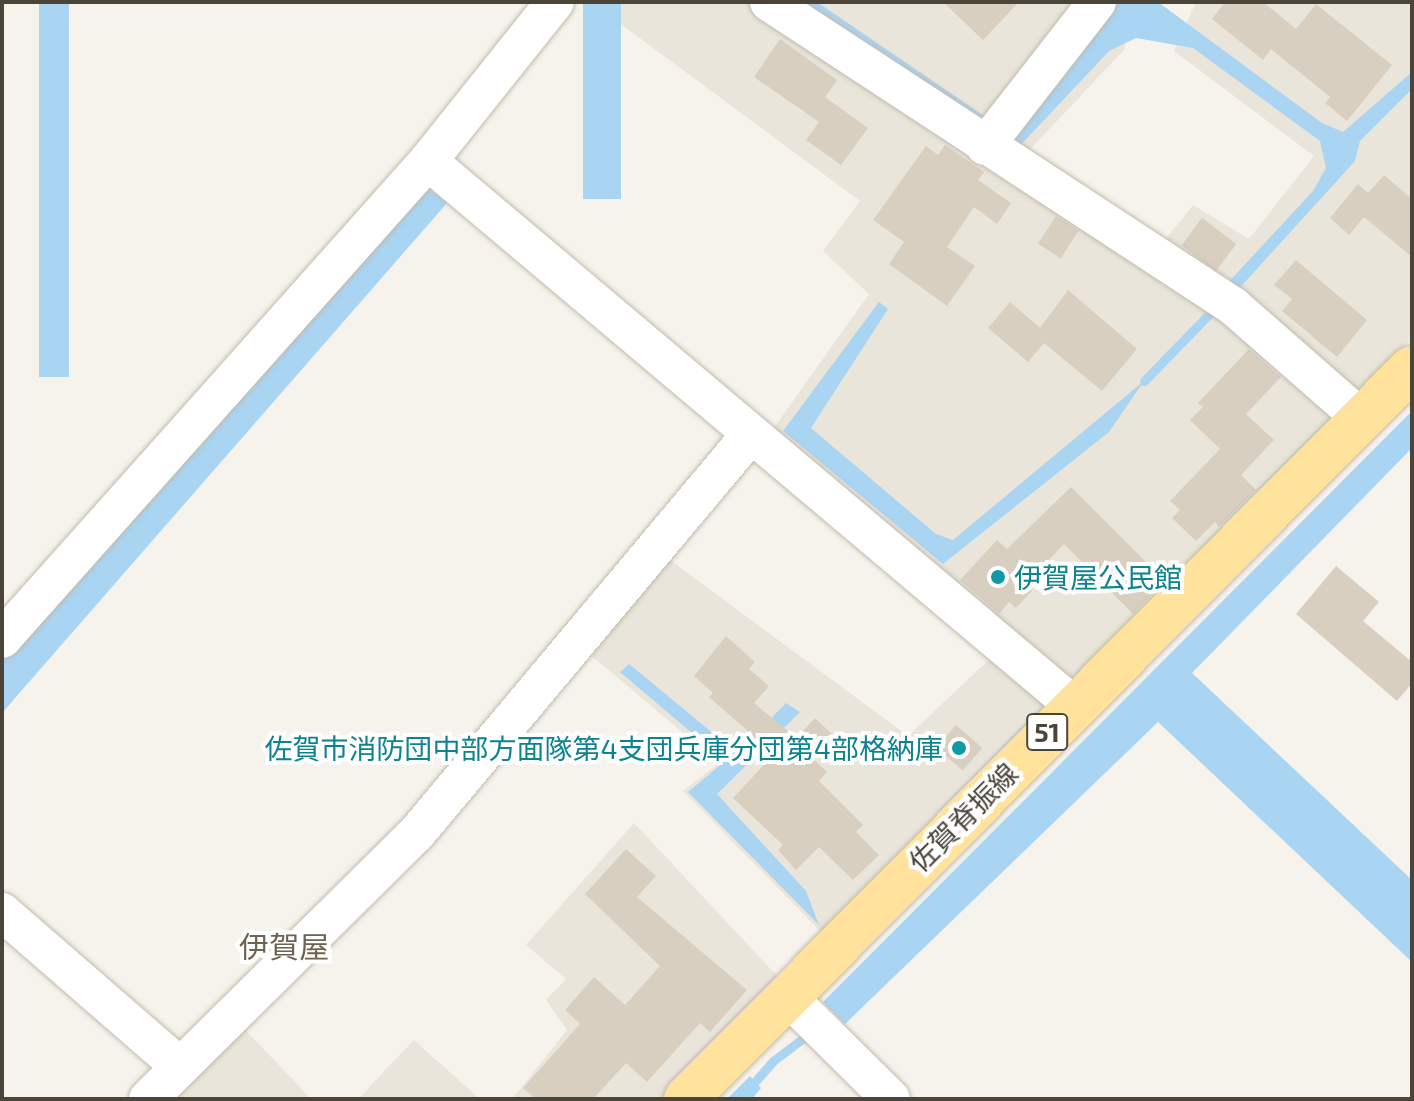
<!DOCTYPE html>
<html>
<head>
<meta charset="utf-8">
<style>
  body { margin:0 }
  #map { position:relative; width:1414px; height:1101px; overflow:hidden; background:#f6f3ec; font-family:"Exo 2","Noto Sans JP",sans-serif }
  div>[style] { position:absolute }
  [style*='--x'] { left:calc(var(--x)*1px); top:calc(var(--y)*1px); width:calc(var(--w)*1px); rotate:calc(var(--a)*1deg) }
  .residential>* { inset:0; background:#eae5da }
  .water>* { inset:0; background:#a9d4f2; transform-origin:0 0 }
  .stream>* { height:9px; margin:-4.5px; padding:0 4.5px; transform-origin:4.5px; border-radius:4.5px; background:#a9d4f2 }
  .building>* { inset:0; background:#d8cfc1; transform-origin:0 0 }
  .roads { filter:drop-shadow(0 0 2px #c2bbae) drop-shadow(0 0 2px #c2bbae) }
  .minor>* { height:38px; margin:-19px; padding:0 19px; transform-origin:19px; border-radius:19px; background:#fff }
  .major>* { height:44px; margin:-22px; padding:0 22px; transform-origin:22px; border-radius:22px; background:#ffe39c }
  .dots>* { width:22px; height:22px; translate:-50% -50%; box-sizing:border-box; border:4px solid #fff; border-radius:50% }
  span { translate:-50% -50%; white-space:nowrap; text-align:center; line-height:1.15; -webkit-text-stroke:8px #fff; paint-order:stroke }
  .shield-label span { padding:2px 6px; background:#fff; border:2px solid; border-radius:6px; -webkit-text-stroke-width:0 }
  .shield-label { font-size:26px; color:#4b4439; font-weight:700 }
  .culture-label { font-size:28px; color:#0d838f }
  .left { translate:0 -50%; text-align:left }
  .right { translate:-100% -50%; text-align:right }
  .street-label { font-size:28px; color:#4b4439 }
  .neighbourhood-label { font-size:30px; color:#6e6250 }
  .frame { position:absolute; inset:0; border:4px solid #4b4439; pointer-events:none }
</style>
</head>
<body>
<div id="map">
  <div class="residential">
    <div style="clip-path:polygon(591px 2px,1134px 2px,1124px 50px,1020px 160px,1161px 245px,1193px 205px,1249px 239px,1314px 156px,1174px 51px,1196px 2px,1412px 2px,1412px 338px,825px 936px,683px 791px,719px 763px,567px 635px,647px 543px,908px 736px,996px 653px,756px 453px,869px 294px,823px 251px,860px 201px)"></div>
    <div style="clip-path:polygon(634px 823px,780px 979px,663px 1099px,512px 1099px,567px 1030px,546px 1000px,566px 979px,526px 945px)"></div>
    <div style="clip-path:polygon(239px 1023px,311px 1099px,160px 1099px)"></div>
    <div style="clip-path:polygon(414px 1040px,480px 1099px,358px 1099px)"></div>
  </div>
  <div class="water">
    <div style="left:39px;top:2px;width:30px;height:375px"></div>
    <div style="left:583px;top:2px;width:38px;height:197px"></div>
    <div style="clip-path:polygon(785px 2px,817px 2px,990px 120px,980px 131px)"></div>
    <div style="clip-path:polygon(1117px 2px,1158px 2px,1322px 123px,1343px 132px,1412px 72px,1412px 89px,1360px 141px,1355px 161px,1235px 293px,1224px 287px,1313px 191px,1326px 168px,1320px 141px,1193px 48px,1136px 38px,1109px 51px,1016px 150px,1006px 145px)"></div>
    <div style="clip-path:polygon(422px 183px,447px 203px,2px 713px,2px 659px)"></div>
    <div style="clip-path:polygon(879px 302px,888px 309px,811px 428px,936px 534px,953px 540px,1144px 381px,1109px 432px,943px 564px,783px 431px)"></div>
    <div style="clip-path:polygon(1412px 411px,1412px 448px,1192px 673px,1412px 880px,1412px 962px,1158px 722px,845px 1024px,823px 1002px)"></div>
    <div style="clip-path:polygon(629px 664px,737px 753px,786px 703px,800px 712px,717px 794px,806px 891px,819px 925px,688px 792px,725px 761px,620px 672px)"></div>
    <div style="clip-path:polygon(750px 1076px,761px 1088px,752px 1099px,727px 1099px)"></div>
  </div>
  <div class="stream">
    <div style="--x:1144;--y:381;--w:105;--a:-45.8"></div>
    <div style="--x:740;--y:1099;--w:50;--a:-49"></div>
    <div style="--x:773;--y:1061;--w:46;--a:-37.1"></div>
  </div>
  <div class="building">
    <div style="clip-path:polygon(943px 2px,1019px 2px,983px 40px)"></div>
    <div style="clip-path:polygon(1225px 2px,1263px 2px,1296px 29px,1316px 4px,1392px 65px,1347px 121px,1325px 103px,1330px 97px,1271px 49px,1263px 60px,1212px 19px)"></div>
    <div style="clip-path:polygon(780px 39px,837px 80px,825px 97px,868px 128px,841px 165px,806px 140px,819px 122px,754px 77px)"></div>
    <div style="clip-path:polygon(945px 145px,984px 172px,978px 180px,1011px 203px,997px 224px,974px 207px,947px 247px,975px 266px,947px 306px,889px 264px,904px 242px,873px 220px,926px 146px,938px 155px)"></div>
    <div style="clip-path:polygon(1384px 175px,1412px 199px,1412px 257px,1364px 217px,1349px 235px,1330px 218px,1358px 184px,1368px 193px)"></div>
    <div style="left:1056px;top:216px;width:27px;height:33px;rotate:33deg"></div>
    <div style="left:1202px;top:218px;width:43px;height:34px;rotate:37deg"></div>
    <div style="clip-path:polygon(1296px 260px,1367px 320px,1337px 357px,1282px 311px,1292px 299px,1274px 285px)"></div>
    <div style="clip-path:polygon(1068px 290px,1137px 349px,1102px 391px,1044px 343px,1028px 362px,988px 328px,1010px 302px,1040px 328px)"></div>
    <div style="clip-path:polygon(1249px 349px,1281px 377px,1246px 414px,1274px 440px,1241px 475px,1256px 490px,1219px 527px,1215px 522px,1196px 541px,1172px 518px,1180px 510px,1170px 501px,1220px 449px,1190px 420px,1203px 407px,1198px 403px)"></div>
    <div style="clip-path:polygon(1071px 487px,1165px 581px,1133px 614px,1064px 544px,1025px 585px,1032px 591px,1016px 608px,1009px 602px,999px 614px,960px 580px,997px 540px,1007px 549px)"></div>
    <div style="clip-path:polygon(1336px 566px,1379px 602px,1363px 621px,1412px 662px,1412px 683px,1397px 701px,1296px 614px)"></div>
    <div style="clip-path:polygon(726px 636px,755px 662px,749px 669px,769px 686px,754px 703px,796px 738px,815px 718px,835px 737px,813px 759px,827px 772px,819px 781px,863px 825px,856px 832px,879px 855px,853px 880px,819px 847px,796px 870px,778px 850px,783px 845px,733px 798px,774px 754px,709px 697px,713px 693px,694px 676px)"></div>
    <div style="left:956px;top:725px;width:35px;height:30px;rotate:41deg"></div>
    <div style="clip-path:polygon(626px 849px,656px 876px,637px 897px,747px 990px,710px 1032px,700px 1023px,647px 1082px,626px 1063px,593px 1099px,536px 1099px,523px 1088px,580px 1024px,565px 1010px,594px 977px,625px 1005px,660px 966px,585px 894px)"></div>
  </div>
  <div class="roads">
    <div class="minor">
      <div style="--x:769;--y:2;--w:555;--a:33.23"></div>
      <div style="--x:1233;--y:306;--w:170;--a:41.2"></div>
      <div style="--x:985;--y:146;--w:182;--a:-52.1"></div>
      <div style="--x:428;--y:161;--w:844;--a:40.14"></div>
      <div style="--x:2;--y:639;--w:640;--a:-48.29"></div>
      <div style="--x:428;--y:161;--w:203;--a:-51.4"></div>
      <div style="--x:2;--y:912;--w:235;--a:41"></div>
      <div style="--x:787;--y:996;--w:146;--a:44.7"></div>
      <div style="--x:148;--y:1099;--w:377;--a:-44.7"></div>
      <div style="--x:416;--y:834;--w:522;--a:-50.05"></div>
    </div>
    <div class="major">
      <div style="--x:686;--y:1099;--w:1030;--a:-45.2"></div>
    </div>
  </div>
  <div class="dots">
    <div style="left:998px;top:577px;background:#0f9aa8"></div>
    <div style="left:959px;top:748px;background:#0f9aa8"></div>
  </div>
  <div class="shield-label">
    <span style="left:1047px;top:732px">51</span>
  </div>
  <div class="culture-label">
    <span class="left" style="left:1014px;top:577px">伊賀屋公民館</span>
    <span class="right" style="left:943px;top:748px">佐賀市消防団中部方面隊第4支団兵庫分団第4部格納庫</span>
  </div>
  <div class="street-label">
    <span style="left:963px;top:817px;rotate:-45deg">佐賀脊振線</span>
  </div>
  <div class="neighbourhood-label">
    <span style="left:284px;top:946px">伊賀屋</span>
  </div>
  <div class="frame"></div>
</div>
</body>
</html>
